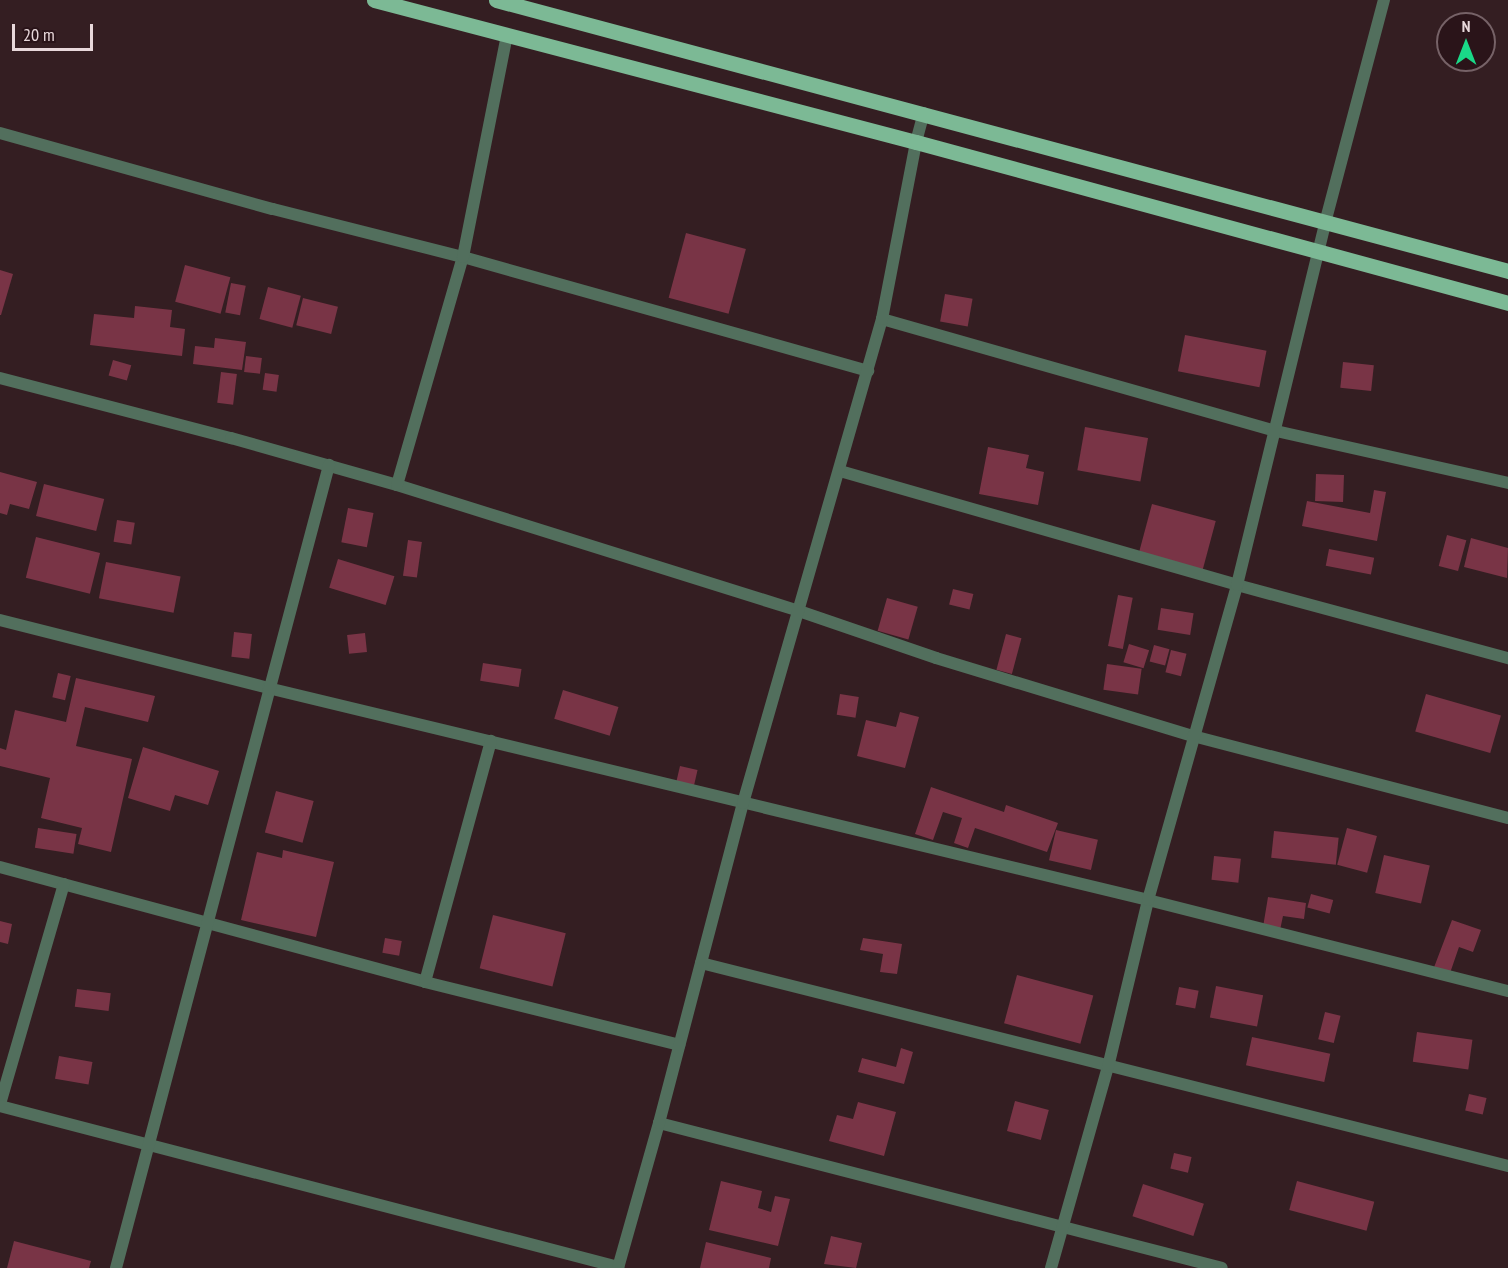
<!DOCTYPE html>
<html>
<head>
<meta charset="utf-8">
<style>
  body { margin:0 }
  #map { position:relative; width:1508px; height:1268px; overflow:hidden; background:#341e22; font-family:"PT Sans Narrow",sans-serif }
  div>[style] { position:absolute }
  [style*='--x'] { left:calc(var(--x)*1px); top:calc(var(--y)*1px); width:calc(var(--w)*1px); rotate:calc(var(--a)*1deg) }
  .building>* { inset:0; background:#793446; transform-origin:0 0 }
  .street>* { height:12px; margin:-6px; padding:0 6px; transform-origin:6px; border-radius:6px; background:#526f5d }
  .primary>* { height:15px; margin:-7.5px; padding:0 7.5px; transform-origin:7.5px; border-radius:7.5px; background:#7cb995 }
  span { translate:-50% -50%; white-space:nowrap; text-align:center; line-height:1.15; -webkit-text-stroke:6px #2a1419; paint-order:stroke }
  .north { position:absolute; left:1436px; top:12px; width:60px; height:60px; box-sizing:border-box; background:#2a1419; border:2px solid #766267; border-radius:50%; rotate:0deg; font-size:16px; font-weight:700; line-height:24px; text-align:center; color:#e8d8db }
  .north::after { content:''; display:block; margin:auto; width:21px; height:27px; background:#1ad988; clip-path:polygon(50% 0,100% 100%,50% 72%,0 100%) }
  .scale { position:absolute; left:12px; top:24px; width:81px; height:27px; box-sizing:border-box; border:3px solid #e8d8db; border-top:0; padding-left:8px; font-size:18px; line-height:21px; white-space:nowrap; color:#e8d8db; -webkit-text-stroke:4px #2a1419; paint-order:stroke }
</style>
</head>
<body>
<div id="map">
  <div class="building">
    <div style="left:686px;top:233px;width:62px;height:67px;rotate:15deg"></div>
    <div style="left:185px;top:265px;width:47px;height:38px;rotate:15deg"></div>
    <div style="clip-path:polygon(0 270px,13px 274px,1px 315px,0 315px)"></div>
    <div style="left:231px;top:283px;width:15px;height:30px;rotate:11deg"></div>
    <div style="left:268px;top:287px;width:34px;height:33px;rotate:15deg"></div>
    <div style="left:945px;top:294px;width:28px;height:28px;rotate:10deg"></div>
    <div style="left:303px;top:298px;width:36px;height:28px;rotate:14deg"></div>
    <div style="clip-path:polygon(135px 306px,172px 310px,170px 327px,185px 329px,182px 356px,90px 345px,94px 314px,134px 318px)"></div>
    <div style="left:1185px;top:335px;width:83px;height:37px;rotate:11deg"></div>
    <div style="clip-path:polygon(215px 338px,246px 342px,242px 370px,193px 364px,195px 346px,214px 348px)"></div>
    <div style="left:246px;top:356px;width:16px;height:16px;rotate:7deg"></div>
    <div style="left:113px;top:360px;width:19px;height:16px;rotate:16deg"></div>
    <div style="left:1343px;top:362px;width:31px;height:26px;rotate:6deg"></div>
    <div style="left:221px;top:372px;width:16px;height:31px;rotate:7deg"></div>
    <div style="left:265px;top:373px;width:14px;height:17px;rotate:8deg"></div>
    <div style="left:1085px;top:427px;width:64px;height:44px;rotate:10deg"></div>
    <div style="clip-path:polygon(988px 447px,1029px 455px,1026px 468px,1044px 472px,1038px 505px,979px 494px)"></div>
    <div style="clip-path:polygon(0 472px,37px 482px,29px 509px,10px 504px,7px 515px,0 513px)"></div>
    <div style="left:1316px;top:474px;width:28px;height:27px;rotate:2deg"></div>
    <div style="left:44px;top:484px;width:62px;height:33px;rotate:14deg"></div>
    <div style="clip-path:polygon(1374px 490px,1386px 492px,1377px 541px,1302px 526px,1307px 501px,1370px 513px)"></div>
    <div style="left:1152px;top:504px;width:66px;height:51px;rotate:15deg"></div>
    <div style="left:348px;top:508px;width:26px;height:35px;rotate:11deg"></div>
    <div style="left:117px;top:520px;width:18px;height:22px;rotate:9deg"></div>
    <div style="left:1447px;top:535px;width:20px;height:32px;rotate:15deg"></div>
    <div style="left:36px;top:537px;width:66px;height:42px;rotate:14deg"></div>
    <div style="clip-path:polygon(1471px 538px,1508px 548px,1507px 578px,1464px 567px)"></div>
    <div style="left:408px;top:540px;width:14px;height:36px;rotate:8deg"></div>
    <div style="left:1329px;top:549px;width:46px;height:17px;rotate:11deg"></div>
    <div style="left:338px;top:559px;width:59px;height:30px;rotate:17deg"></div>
    <div style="left:106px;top:562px;width:76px;height:37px;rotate:11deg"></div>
    <div style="left:953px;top:589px;width:21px;height:16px;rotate:14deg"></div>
    <div style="left:1118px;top:595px;width:15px;height:52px;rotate:11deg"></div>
    <div style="left:887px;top:598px;width:32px;height:34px;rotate:16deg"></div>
    <div style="left:1161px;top:608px;width:33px;height:22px;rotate:9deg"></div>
    <div style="left:234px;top:632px;width:18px;height:25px;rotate:6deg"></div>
    <div style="left:365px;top:633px;width:19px;height:18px;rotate:84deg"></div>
    <div style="left:1006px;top:634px;width:16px;height:37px;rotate:15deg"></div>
    <div style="left:1129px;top:644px;width:21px;height:19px;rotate:17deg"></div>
    <div style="left:1154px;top:645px;width:16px;height:17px;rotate:15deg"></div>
    <div style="left:1171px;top:650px;width:16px;height:23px;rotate:14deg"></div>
    <div style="left:483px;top:663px;width:39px;height:18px;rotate:9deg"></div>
    <div style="left:1107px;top:664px;width:35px;height:26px;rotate:8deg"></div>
    <div style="left:58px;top:673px;width:13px;height:25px;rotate:13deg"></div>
    <div style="clip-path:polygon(76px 678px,155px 696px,148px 722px,85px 707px,76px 746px,132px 759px,111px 852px,78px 844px,82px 828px,41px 818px,50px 778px,0 766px,0 748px,6px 750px,15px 710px,66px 722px)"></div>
    <div style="left:563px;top:690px;width:58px;height:30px;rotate:17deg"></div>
    <div style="left:840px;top:694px;width:19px;height:21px;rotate:9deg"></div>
    <div style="left:1426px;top:694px;width:78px;height:39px;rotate:16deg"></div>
    <div style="clip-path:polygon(900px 712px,919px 717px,905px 768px,857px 756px,866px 720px,896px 727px)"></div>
    <div style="clip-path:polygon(143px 747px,219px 771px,208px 805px,175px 795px,170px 811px,128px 798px)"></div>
    <div style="left:680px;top:766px;width:18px;height:16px;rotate:13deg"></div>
    <div style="clip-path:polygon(931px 787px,1004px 812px,1006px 805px,1058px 823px,1047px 852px,975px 828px,968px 848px,954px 843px,962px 818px,943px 812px,933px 840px,915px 834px)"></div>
    <div style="left:276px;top:791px;width:39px;height:43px;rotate:15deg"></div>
    <div style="left:38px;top:828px;width:39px;height:20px;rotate:9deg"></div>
    <div style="left:1347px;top:828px;width:31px;height:38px;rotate:15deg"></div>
    <div style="left:1056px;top:830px;width:43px;height:31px;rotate:13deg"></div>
    <div style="left:1274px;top:831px;width:65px;height:27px;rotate:6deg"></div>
    <div style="clip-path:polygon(283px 850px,334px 862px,316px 937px,241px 920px,257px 852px,282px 858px)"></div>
    <div style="left:1384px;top:855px;width:47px;height:39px;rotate:13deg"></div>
    <div style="left:1214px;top:856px;width:27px;height:24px;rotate:6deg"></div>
    <div style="left:1311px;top:894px;width:23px;height:14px;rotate:15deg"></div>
    <div style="clip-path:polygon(1268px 897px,1306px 903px,1304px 919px,1283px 916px,1280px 930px,1263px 927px)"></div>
    <div style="left:493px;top:915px;width:75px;height:55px;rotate:14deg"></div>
    <div style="clip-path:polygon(1452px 920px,1481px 930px,1473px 952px,1459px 947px,1449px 976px,1433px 970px)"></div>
    <div style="clip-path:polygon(0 921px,12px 924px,8px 944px,0 942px)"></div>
    <div style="left:385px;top:938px;width:17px;height:15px;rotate:10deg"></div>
    <div style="clip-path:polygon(863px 938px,902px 944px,897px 974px,880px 972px,883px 954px,860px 950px)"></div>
    <div style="left:1017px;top:975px;width:79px;height:50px;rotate:15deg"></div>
    <div style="left:1216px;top:986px;width:48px;height:32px;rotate:11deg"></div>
    <div style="left:1179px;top:987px;width:20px;height:18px;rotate:11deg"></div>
    <div style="left:77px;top:989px;width:34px;height:18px;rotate:7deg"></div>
    <div style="left:1325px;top:1012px;width:16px;height:28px;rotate:14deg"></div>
    <div style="left:1417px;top:1032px;width:56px;height:30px;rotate:8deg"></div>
    <div style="left:1252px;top:1037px;width:80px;height:29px;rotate:12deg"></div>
    <div style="clip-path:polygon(901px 1048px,913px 1052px,904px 1084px,858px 1072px,862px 1058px,896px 1067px)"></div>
    <div style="left:59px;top:1056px;width:34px;height:23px;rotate:10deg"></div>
    <div style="left:1469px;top:1094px;width:18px;height:17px;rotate:13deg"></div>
    <div style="left:1015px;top:1101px;width:35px;height:31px;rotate:15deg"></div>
    <div style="clip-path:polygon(858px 1102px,896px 1112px,884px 1156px,829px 1141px,837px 1115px,853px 1119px)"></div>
    <div style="left:1174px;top:1153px;width:18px;height:16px;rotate:13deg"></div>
    <div style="clip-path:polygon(721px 1181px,762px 1191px,758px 1208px,771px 1212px,775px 1196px,790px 1199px,778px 1246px,709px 1230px)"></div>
    <div style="left:1297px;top:1181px;width:80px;height:30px;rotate:15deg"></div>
    <div style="left:1143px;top:1184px;width:64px;height:34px;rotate:18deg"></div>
    <div style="clip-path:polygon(831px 1236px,862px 1243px,856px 1268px,824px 1264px)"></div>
    <div style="clip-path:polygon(14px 1241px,91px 1261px,89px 1268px,7px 1268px)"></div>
    <div style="clip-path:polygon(706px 1242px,771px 1258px,769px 1268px,700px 1268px)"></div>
  </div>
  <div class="street">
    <div style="--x:0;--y:133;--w:283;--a:15.6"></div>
    <div style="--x:273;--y:209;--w:196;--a:14.2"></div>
    <div style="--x:463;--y:257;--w:421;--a:15.7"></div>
    <div style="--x:882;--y:319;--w:410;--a:15.9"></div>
    <div style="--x:1276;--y:431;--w:238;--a:12.6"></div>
    <div style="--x:0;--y:378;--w:239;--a:14.6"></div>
    <div style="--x:231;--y:438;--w:173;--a:15.8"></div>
    <div style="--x:397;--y:485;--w:421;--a:17.4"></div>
    <div style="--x:799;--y:611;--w:145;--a:18.9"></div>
    <div style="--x:936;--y:658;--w:269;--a:16.9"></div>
    <div style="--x:1193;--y:736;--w:325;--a:14.6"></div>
    <div style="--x:840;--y:471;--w:413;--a:16"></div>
    <div style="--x:1237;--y:585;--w:281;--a:15.1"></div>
    <div style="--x:397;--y:485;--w:237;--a:-73.9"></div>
    <div style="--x:463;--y:257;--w:226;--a:-78.8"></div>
    <div style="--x:0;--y:620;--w:276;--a:14.2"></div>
    <div style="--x:268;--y:688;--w:905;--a:13.54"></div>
    <div style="--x:1148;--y:900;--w:371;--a:14.2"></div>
    <div style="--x:0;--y:867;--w:440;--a:15.1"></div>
    <div style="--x:425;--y:982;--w:262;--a:13.9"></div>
    <div style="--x:701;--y:963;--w:832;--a:14.12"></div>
    <div style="--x:425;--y:982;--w:250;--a:-74.7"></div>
    <div style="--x:0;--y:1104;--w:229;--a:-73.8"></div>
    <div style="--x:0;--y:1106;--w:639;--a:14.6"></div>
    <div style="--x:659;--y:1123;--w:581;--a:14.44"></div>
    <div style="--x:116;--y:1268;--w:831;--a:-75.14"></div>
    <div style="--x:618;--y:1268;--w:151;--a:-74.2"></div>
    <div style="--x:659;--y:1123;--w:331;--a:-75.3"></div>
    <div style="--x:743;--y:803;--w:504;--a:-73.98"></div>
    <div style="--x:882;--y:319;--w:180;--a:-79.1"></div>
    <div style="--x:916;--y:142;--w:30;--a:-75"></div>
    <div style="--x:1051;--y:1268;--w:209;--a:-74.2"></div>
    <div style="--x:1108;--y:1067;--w:172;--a:-76.5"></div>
    <div style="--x:1148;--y:900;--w:327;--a:-74.2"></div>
    <div style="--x:1237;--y:585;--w:373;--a:-76.3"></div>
    <div style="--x:1325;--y:223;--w:231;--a:-75.2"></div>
  </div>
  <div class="primary">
    <div style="--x:374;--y:0;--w:560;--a:14.68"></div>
    <div style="--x:916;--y:142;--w:614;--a:15.21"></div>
    <div style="--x:496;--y:0;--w:1048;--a:14.99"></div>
  </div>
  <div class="north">N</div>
  <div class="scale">20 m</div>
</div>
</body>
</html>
